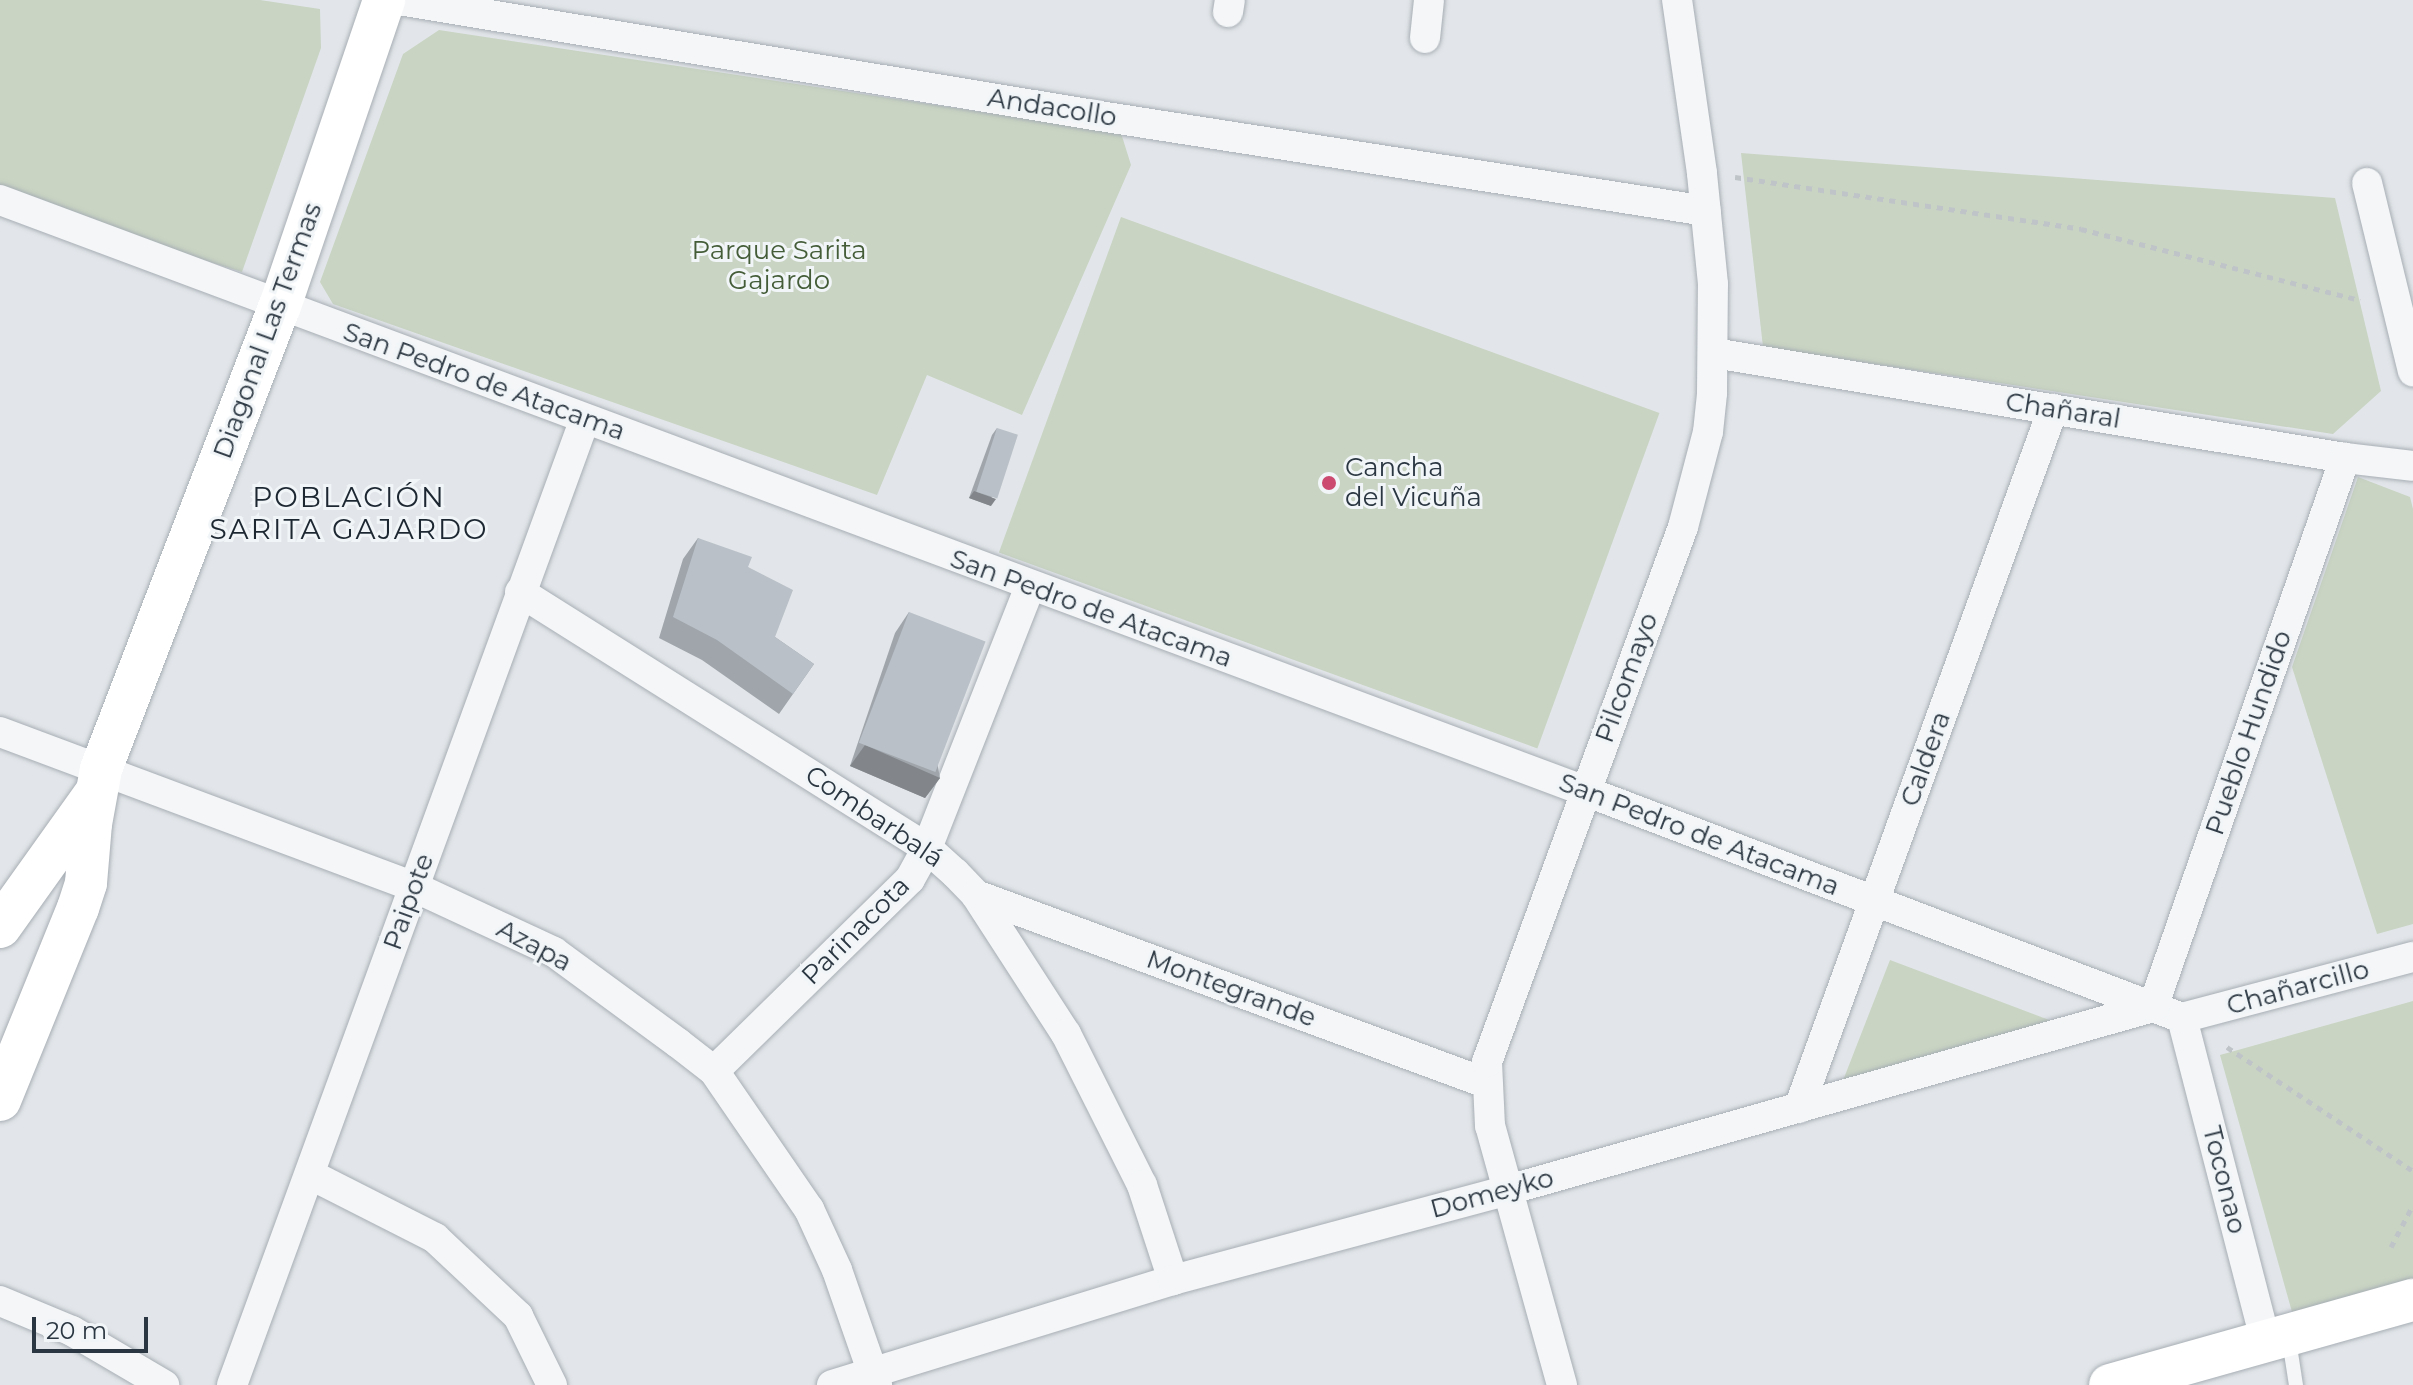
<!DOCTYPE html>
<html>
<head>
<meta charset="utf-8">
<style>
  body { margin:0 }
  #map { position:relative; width:2413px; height:1385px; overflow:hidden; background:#e2e6ea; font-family:Montserrat,sans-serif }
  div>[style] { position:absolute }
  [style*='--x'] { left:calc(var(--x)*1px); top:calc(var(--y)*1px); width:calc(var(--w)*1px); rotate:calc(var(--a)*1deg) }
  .green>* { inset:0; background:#c9d4c3; transform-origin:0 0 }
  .path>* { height:5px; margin-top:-2.5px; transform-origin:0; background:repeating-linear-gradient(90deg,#bfc4c8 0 6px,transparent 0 12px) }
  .roads { filter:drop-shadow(0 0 2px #a7aeb4) drop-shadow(0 0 2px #a7aeb4) }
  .lane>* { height:14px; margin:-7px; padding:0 7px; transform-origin:7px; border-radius:7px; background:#f4f6f8 }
  .street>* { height:30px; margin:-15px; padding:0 15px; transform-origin:15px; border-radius:15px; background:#f4f6f8 }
  .secondary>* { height:42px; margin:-21px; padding:0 21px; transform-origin:21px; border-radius:21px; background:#fff }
  .wall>* { inset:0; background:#9fa5ab }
  .shaded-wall>* { inset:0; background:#82868b }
  .building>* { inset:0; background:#b9c0c7; transform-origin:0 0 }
  .dots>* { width:22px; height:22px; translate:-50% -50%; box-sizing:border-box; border:4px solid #f1f5f7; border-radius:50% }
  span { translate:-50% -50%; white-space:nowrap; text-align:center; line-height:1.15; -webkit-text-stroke:6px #f1f5f7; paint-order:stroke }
  .street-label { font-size:26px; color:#2a3641 }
  .park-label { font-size:26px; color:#445d38 }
  .poi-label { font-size:26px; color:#2a3641 }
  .left { translate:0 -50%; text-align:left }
  .neighbourhood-label { font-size:28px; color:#1c2732; letter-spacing:2px }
  .scale { position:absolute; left:32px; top:1317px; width:116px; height:36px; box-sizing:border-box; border:4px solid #2a3641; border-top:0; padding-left:10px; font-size:24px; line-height:28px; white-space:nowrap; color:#2a3641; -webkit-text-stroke:6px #f1f5f7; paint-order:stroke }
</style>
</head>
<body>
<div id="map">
  <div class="green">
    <div style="clip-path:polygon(0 0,260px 0,320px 9px,321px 48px,242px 272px,0 196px)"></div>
    <div style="clip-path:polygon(439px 30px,1121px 133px,1131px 165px,1022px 415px,927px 375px,877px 495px,333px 304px,320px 282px,403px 54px)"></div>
    <div style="clip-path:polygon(1741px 153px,2335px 198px,2381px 391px,2333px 434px,1763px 347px)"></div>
    <div style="left:1121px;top:217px;width:573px;height:357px;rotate:20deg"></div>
    <div style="clip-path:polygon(2358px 477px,2410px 497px,2413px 509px,2413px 924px,2377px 934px,2292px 667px)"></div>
    <div style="clip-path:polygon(1890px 960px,2081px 1032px,1835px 1101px)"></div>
    <div style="clip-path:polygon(2413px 1001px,2413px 1280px,2292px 1312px,2220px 1055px)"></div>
  </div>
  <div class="path">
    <div style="--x:1735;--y:177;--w:350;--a:8.5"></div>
    <div style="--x:2081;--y:229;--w:288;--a:14.3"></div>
    <div style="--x:2227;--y:1047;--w:224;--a:33.7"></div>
    <div style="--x:2391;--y:1247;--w:47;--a:-62.4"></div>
  </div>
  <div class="roads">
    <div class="lane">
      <div style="--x:2289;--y:1340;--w:46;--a:81.2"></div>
    </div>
    <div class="street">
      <div style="--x:399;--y:0;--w:717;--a:9.4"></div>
      <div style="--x:1106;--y:117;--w:607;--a:8.9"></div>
      <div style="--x:1228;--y:12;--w:12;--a:-81"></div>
      <div style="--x:1425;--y:38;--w:38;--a:-84"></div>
      <div style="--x:2367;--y:183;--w:194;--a:76.3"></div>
      <div style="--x:0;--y:200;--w:1692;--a:20.45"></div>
      <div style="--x:1585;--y:791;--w:639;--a:20.82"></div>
      <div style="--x:1714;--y:353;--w:640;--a:9.45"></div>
      <div style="--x:2345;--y:458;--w:68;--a:6.7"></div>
      <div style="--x:520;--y:592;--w:481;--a:32.2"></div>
      <div style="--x:927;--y:848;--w:38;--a:42"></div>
      <div style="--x:955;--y:873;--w:30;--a:46"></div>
      <div style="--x:976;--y:895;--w:166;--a:57.1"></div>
      <div style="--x:1066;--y:1034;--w:169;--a:63.3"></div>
      <div style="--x:1142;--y:1185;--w:100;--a:71.9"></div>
      <div style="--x:0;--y:732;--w:442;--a:20.5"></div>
      <div style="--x:414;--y:887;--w:154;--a:24.9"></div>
      <div style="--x:554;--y:952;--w:154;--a:36.3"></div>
      <div style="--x:678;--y:1043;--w:46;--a:37.9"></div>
      <div style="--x:714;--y:1071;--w:168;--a:55.5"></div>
      <div style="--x:809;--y:1209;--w:67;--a:65.3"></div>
      <div style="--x:837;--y:1270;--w:122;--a:70.8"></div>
      <div style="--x:976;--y:895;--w:544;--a:20.24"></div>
      <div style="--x:2182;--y:1018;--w:335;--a:75.5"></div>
      <div style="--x:2182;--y:1018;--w:239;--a:-14.8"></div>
      <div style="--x:714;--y:1071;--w:274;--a:-44.4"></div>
      <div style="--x:910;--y:879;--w:35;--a:-61"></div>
      <div style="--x:927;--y:848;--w:282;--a:-68.5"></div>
      <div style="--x:1799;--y:1108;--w:744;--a:-70.03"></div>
      <div style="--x:311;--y:1175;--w:139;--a:26.9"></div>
      <div style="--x:435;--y:1238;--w:114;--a:43.2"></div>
      <div style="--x:518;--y:1316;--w:77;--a:63.8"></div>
      <div style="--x:0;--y:1301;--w:78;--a:22.6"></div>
      <div style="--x:72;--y:1331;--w:107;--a:30.4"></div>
      <div style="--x:232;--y:1385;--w:1028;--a:-69.93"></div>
      <div style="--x:832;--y:1385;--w:357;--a:-17.1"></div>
      <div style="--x:1173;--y:1280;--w:347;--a:-15"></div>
      <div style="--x:1508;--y:1190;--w:670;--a:-15.84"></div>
      <div style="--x:2153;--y:1007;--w:582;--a:-70.72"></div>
      <div style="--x:1562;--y:1385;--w:269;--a:-105.5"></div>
      <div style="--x:1490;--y:1126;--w:64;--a:-92.7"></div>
      <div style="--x:1487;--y:1062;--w:570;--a:-69.88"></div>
      <div style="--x:1683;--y:527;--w:98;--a:-75.3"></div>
      <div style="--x:1708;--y:432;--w:39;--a:-84"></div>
      <div style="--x:1712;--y:393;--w:109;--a:-89.5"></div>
      <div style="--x:1713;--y:284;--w:112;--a:-95.7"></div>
      <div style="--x:1702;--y:173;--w:175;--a:-98.2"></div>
    </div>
    <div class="secondary">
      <div style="--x:0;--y:927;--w:162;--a:-54.5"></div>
      <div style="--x:0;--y:1100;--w:207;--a:-67.9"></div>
      <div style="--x:78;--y:908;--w:26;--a:-72"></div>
      <div style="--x:86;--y:883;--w:59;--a:-85.2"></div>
      <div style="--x:91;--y:824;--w:56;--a:-79.7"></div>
      <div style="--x:101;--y:769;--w:496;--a:-68.9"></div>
      <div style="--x:280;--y:306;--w:323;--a:-71.2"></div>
      <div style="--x:2110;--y:1385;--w:315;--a:-15.7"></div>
    </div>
  </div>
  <div class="wall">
    <div style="clip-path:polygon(997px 428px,991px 506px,969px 498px,992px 435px)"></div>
    <div style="clip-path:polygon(698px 538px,748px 567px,775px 637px,814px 664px,779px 714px,702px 660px,659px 638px,683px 559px)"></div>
    <div style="clip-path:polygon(909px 612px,940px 778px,925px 798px,850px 766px,895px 633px)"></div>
  </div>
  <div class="shaded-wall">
    <div style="clip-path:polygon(974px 491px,996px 499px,991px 506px,969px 498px)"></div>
    <div style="clip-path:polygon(865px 745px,940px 778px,925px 798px,850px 766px)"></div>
  </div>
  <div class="building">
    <div style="left:997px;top:428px;width:22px;height:67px;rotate:18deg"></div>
    <div style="clip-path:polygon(698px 538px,752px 557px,748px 567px,793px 590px,775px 637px,814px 664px,793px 694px,717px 640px,673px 617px)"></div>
    <div style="left:909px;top:612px;width:82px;height:140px;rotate:21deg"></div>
  </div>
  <div class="dots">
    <div style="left:1329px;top:483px;background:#cc4a6f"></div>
  </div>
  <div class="street-label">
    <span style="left:1052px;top:108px;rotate:9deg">Andacollo</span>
    <span style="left:268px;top:331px;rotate:-70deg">Diagonal Las Termas</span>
    <span style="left:484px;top:382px;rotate:20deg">San Pedro de Atacama</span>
    <span style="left:2063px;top:411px;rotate:9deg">Chañaral</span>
    <span style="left:1091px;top:609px;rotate:20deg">San Pedro de Atacama</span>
    <span style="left:1627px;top:678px;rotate:-70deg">Pilcomayo</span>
    <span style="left:2249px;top:733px;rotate:-71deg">Pueblo Hundido</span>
    <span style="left:1926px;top:759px;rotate:-70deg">Caldera</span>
    <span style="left:874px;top:817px;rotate:34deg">Combarbalá</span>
    <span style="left:1699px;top:835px;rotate:21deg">San Pedro de Atacama</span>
    <span style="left:409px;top:902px;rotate:-70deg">Paipote</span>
    <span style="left:856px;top:931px;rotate:-45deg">Parinacota</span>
    <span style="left:534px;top:946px;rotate:28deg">Azapa</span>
    <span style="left:2298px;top:988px;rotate:-15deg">Chañarcillo</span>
    <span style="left:1231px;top:989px;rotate:20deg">Montegrande</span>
    <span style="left:2224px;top:1180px;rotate:76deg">Toconao</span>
    <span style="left:1492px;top:1194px;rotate:-15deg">Domeyko</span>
  </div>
  <div class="park-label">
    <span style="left:779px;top:266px">Parque Sarita<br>Gajardo</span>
  </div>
  <div class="poi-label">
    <span class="left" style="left:1345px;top:483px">Cancha<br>del Vicuña</span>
  </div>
  <div class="neighbourhood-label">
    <span style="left:349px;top:513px">POBLACIÓN<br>SARITA GAJARDO</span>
  </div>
  <div class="scale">20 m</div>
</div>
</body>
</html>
